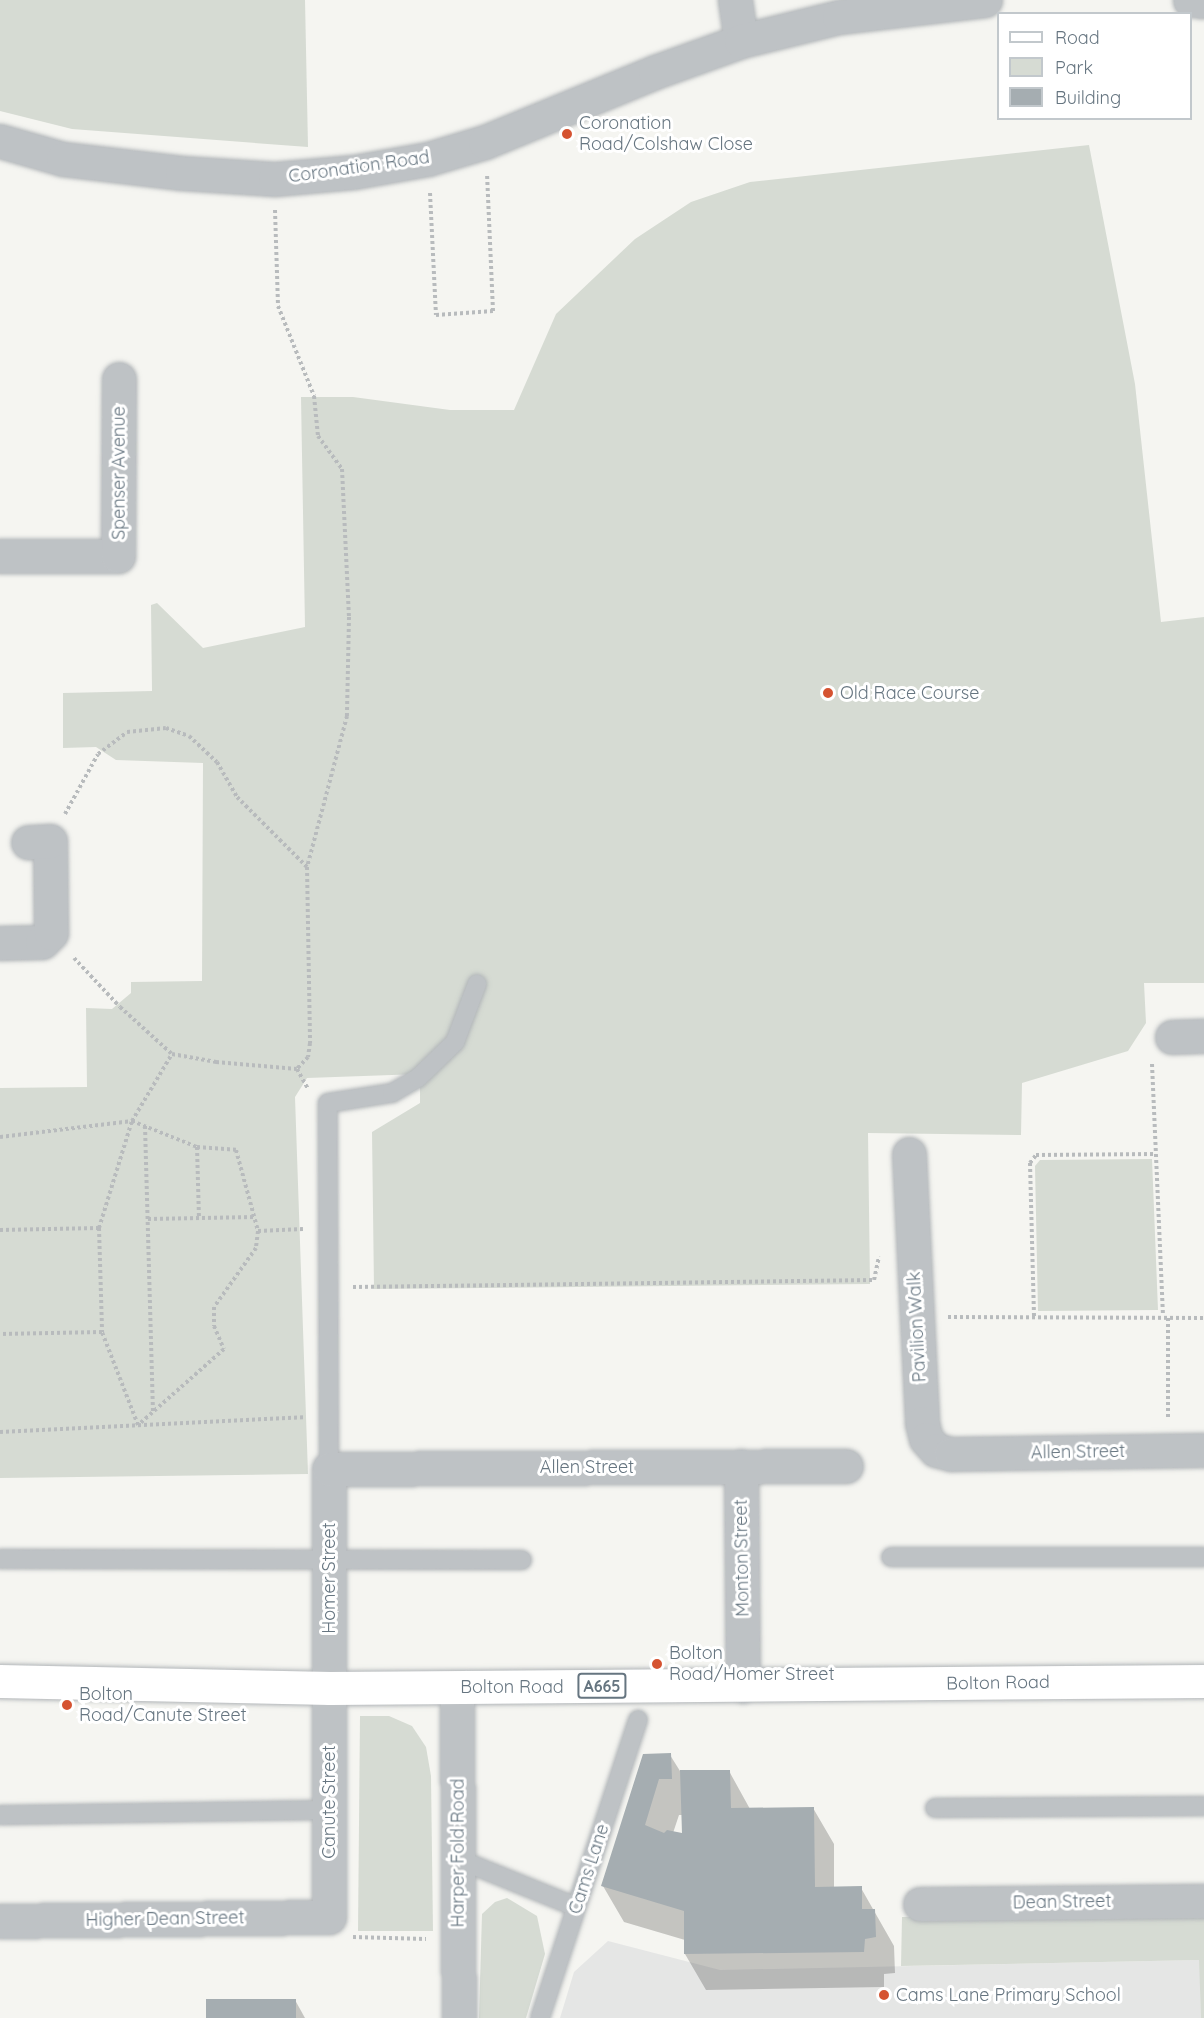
<!DOCTYPE html>
<html>
<head>
<meta charset="utf-8">
<style>
  body { margin:0 }
  #map { position:relative; width:1204px; height:2018px; overflow:hidden; background:#f5f5f1; font-family:Quicksand,sans-serif }
  div>[style] { position:absolute }
  [style*='--x'] { left:calc(var(--x)*1px); top:calc(var(--y)*1px); width:calc(var(--w)*1px); rotate:calc(var(--a)*1deg) }
  .built>* { inset:0; background:#e5e6e5 }
  .green>* { inset:0; background:#d6dbd3 }
  .shadow>* { inset:0; background:#0003 }
  .building>* { inset:0; background:#a5adb1; transform-origin:0 0 }
  .path>* { height:4px; margin-top:-2px; transform-origin:0; background:repeating-linear-gradient(90deg,#b8bbbd 0 3px,transparent 0 6px) }
  .roads { filter:drop-shadow(0 0 2px #b2b6b9) drop-shadow(0 0 2px #b2b6b9) }
  .service>* { height:18px; margin:-9px; padding:0 9px; transform-origin:9px; border-radius:9px; background:#bec2c5 }
  .minor>* { height:33px; margin:-16.5px; padding:0 16.5px; transform-origin:16.5px; border-radius:16.5px; background:#bec2c5 }
  .primary>* { height:33px; margin:-16.5px; padding:0 16.5px; transform-origin:16.5px; border-radius:16.5px; background:#fff }
  .dots>* { width:16px; height:16px; translate:-50% -50%; box-sizing:border-box; border:3px solid #fff; border-radius:50% }
  span { translate:-50% -50%; white-space:nowrap; text-align:center; line-height:1.15; -webkit-text-stroke:6px #fff; paint-order:stroke }
  .shield-label span { padding:2px 4px; background:#fff; border:2px solid; border-radius:4px; -webkit-text-stroke-width:0 }
  .shield-label { font-size:16px; color:#667580; font-weight:700 }
  .poi-label { font-size:18px; color:#667580 }
  .left { translate:0 -50%; text-align:left }
  .street-label { font-size:18px; color:#667580 }
  .legend { position:absolute; left:997px; top:12px; width:195px; height:108px; box-sizing:border-box; background:#fff; border:2px solid #c2c8cc; margin:0; padding:8px 10px; list-style:none; font-size:18px; color:#667580 }
  .legend li { display:flex; align-items:center; gap:12px; height:30px }
  .legend b { width:30px; border:2px solid #c2c8cc }
</style>
</head>
<body>
<div id="map">
  <div class="built">
    <div style="clip-path:polygon(608px 1941px,720px 1970px,1200px 1960px,1201px 2018px,560px 2018px,574px 1972px)"></div>
  </div>
  <div class="green">
    <div style="clip-path:polygon(0 0,305px 0,308px 147px,72px 129px,0 111px)"></div>
    <div style="clip-path:polygon(1089px 145px,1135px 384px,1161px 622px,1204px 617px,1204px 983px,1144px 983px,1146px 1023px,1128px 1051px,1022px 1083px,1021px 1135px,868px 1133px,870px 1284px,374px 1289px,372px 1132px,420px 1103px,420px 1074px,307px 1078px,295px 1097px,308px 1474px,0 1478px,0 1088px,87px 1087px,86px 1008px,112px 1009px,131px 993px,131px 982px,202px 981px,203px 763px,116px 760px,96px 747px,63px 748px,63px 693px,152px 691px,151px 605px,157px 603px,203px 648px,305px 627px,301px 397px,353px 397px,450px 410px,514px 410px,556px 314px,635px 239px,691px 202px,750px 182px)"></div>
    <div style="clip-path:polygon(1152px 1159px,1158px 1310px,1038px 1311px,1035px 1166px,1040px 1160px)"></div>
    <div style="clip-path:polygon(360px 1716px,389px 1716px,412px 1726px,426px 1747px,431px 1776px,433px 1931px,358px 1931px)"></div>
    <div style="clip-path:polygon(507px 1898px,537px 1916px,545px 1954px,526px 2018px,479px 2018px,482px 1914px,495px 1902px)"></div>
    <div style="clip-path:polygon(1204px 1911px,1204px 2018px,1201px 2018px,1199px 1960px,901px 1966px,902px 1917px)"></div>
  </div>
  <div class="shadow">
    <div style="clip-path:polygon(evenodd,670px 1755px,680px 1771px,729px 1771px,750px 1809px,813px 1808px,834px 1844px,834px 1888px,861px 1888px,894px 1946px,895px 1973px,884px 1974px,884px 1987px,706px 1990px,685px 1954px,685px 1940px,624px 1922px,603px 1886px,670px 1755px,679px 1815px,683px 1815px,684px 1835px,673px 1833px,679px 1815px)"></div>
    <div style="clip-path:polygon(295px 2000px,305px 2018px,207px 2018px)"></div>
  </div>
  <div class="building">
    <div style="clip-path:polygon(671px 1753px,672px 1779px,659px 1779px,645px 1825px,664px 1833px,667px 1830px,682px 1833px,680px 1770px,730px 1770px,731px 1808px,814px 1807px,815px 1887px,862px 1886px,862px 1909px,875px 1909px,876px 1937px,865px 1939px,864px 1952px,684px 1954px,684px 1911px,601px 1886px,643px 1754px)"></div>
    <div style="left:206px;top:1999px;width:90px;height:19px"></div>
  </div>
  <div class="path">
    <div style="--x:430;--y:193;--w:122;--a:87.2"></div>
    <div style="--x:436;--y:315;--w:57;--a:-4"></div>
    <div style="--x:493;--y:311;--w:136;--a:-92.5"></div>
    <div style="--x:275;--y:210;--w:96;--a:88.2"></div>
    <div style="--x:278;--y:306;--w:97;--a:68.2"></div>
    <div style="--x:314;--y:396;--w:40;--a:84.3"></div>
    <div style="--x:318;--y:436;--w:41;--a:54"></div>
    <div style="--x:342;--y:469;--w:148;--a:87.3"></div>
    <div style="--x:349;--y:617;--w:99;--a:91.2"></div>
    <div style="--x:347;--y:716;--w:156;--a:104.8"></div>
    <div style="--x:65;--y:814;--w:68;--a:-61.2"></div>
    <div style="--x:98;--y:754;--w:36;--a:-37"></div>
    <div style="--x:127;--y:732;--w:39;--a:-6"></div>
    <div style="--x:166;--y:728;--w:24;--a:19"></div>
    <div style="--x:189;--y:736;--w:38;--a:43"></div>
    <div style="--x:217;--y:762;--w:40;--a:60.3"></div>
    <div style="--x:237;--y:797;--w:99;--a:45"></div>
    <div style="--x:307;--y:867;--w:176;--a:89"></div>
    <div style="--x:310;--y:1043;--w:14;--a:98"></div>
    <div style="--x:308;--y:1057;--w:16;--a:133"></div>
    <div style="--x:74;--y:958;--w:67;--a:46.8"></div>
    <div style="--x:120;--y:1007;--w:70;--a:42.1"></div>
    <div style="--x:1152;--y:1064;--w:251;--a:87.5"></div>
    <div style="--x:145;--y:1126;--w:286;--a:88.4"></div>
    <div style="--x:0;--y:1137;--w:133;--a:-6.9"></div>
    <div style="--x:132;--y:1121;--w:78;--a:-59.2"></div>
    <div style="--x:172;--y:1054;--w:45;--a:10.3"></div>
    <div style="--x:216;--y:1062;--w:81;--a:4.9"></div>
    <div style="--x:297;--y:1069;--w:23;--a:61"></div>
    <div style="--x:197;--y:1147;--w:71;--a:88.4"></div>
    <div style="--x:148;--y:1219;--w:107;--a:-1.1"></div>
    <div style="--x:99;--y:1228;--w:112;--a:-72.9"></div>
    <div style="--x:132;--y:1121;--w:70;--a:21.8"></div>
    <div style="--x:197;--y:1147;--w:39;--a:4"></div>
    <div style="--x:236;--y:1150;--w:84;--a:74.8"></div>
    <div style="--x:258;--y:1231;--w:17;--a:97"></div>
    <div style="--x:256;--y:1248;--w:72;--a:125.4"></div>
    <div style="--x:214;--y:1307;--w:19;--a:90"></div>
    <div style="--x:214;--y:1326;--w:25;--a:67"></div>
    <div style="--x:224;--y:1349;--w:115;--a:138.5"></div>
    <div style="--x:138;--y:1425;--w:100;--a:-111.2"></div>
    <div style="--x:0;--y:1230;--w:99;--a:-1.2"></div>
    <div style="--x:99;--y:1228;--w:104;--a:88.3"></div>
    <div style="--x:102;--y:1332;--w:102;--a:178.9"></div>
    <div style="--x:258;--y:1231;--w:45;--a:-2.5"></div>
    <div style="--x:353;--y:1287;--w:521;--a:-0.77"></div>
    <div style="--x:874;--y:1280;--w:24;--a:-78"></div>
    <div style="--x:1034;--y:1316;--w:153;--a:-91.5"></div>
    <div style="--x:1030;--y:1163;--w:10;--a:-53"></div>
    <div style="--x:1036;--y:1155;--w:120;--a:-0.5"></div>
    <div style="--x:948;--y:1317;--w:256;--a:0.2"></div>
    <div style="--x:1168;--y:1318;--w:101;--a:90"></div>
    <div style="--x:0;--y:1432;--w:304;--a:-2.8"></div>
    <div style="--x:353;--y:1937;--w:73;--a:1.6"></div>
  </div>
  <div class="roads">
    <div class="service">
      <div style="--x:329;--y:1469;--w:366;--a:-90.2"></div>
      <div style="--x:328;--y:1103;--w:65;--a:-8.9"></div>
      <div style="--x:392;--y:1093;--w:30;--a:-30"></div>
      <div style="--x:418;--y:1078;--w:52;--a:-44.2"></div>
      <div style="--x:455;--y:1042;--w:62;--a:-69.2"></div>
      <div style="--x:891;--y:1557;--w:313;--a:0"></div>
      <div style="--x:0;--y:1559;--w:522;--a:0.11"></div>
      <div style="--x:935;--y:1808;--w:269;--a:-0.4"></div>
      <div style="--x:0;--y:1815;--w:329;--a:-0.9"></div>
      <div style="--x:458;--y:1859;--w:127;--a:22.1"></div>
      <div style="--x:540;--y:2018;--w:314;--a:-71.8"></div>
    </div>
    <div class="minor">
      <div style="--x:735;--y:0;--w:41;--a:81.7"></div>
      <div style="--x:1190;--y:0;--w:14;--a:4"></div>
      <div style="--x:0;--y:141;--w:66;--a:15.9"></div>
      <div style="--x:63;--y:159;--w:120;--a:6.7"></div>
      <div style="--x:182;--y:173;--w:93;--a:3.7"></div>
      <div style="--x:275;--y:179;--w:79;--a:-5.1"></div>
      <div style="--x:354;--y:172;--w:75;--a:-10"></div>
      <div style="--x:428;--y:159;--w:59;--a:-16.6"></div>
      <div style="--x:485;--y:142;--w:184;--a:-22.4"></div>
      <div style="--x:655;--y:72;--w:91;--a:-19.8"></div>
      <div style="--x:741;--y:41;--w:101;--a:-13.8"></div>
      <div style="--x:839;--y:17;--w:147;--a:-6.6"></div>
      <div style="--x:0;--y:556;--w:118;--a:0"></div>
      <div style="--x:118;--y:556;--w:177;--a:-89.7"></div>
      <div style="--x:0;--y:943;--w:42;--a:-1.4"></div>
      <div style="--x:42;--y:942;--w:13;--a:-45"></div>
      <div style="--x:51;--y:933;--w:92;--a:-90.6"></div>
      <div style="--x:50;--y:841;--w:22;--a:177"></div>
      <div style="--x:1172;--y:1037;--w:32;--a:-2"></div>
      <div style="--x:909;--y:1154;--w:269;--a:87.2"></div>
      <div style="--x:922;--y:1423;--w:16;--a:76"></div>
      <div style="--x:926;--y:1439;--w:15;--a:48"></div>
      <div style="--x:936;--y:1450;--w:16;--a:15"></div>
      <div style="--x:951;--y:1454;--w:253;--a:-0.9"></div>
      <div style="--x:741;--y:1466;--w:220;--a:89.5"></div>
      <div style="--x:457;--y:1687;--w:331;--a:89.7"></div>
      <div style="--x:920;--y:1904;--w:284;--a:-0.6"></div>
      <div style="--x:0;--y:1921;--w:329;--a:-0.7"></div>
      <div style="--x:329;--y:1917;--w:448;--a:-90"></div>
      <div style="--x:329;--y:1469;--w:517;--a:-0.33"></div>
    </div>
    <div class="primary">
      <div style="--x:0;--y:1681;--w:330;--a:1.2"></div>
      <div style="--x:330;--y:1688;--w:874;--a:-0.46"></div>
    </div>
  </div>
  <div class="dots">
    <div style="left:567px;top:134px;background:#d55331"></div>
    <div style="left:828px;top:693px;background:#d55331"></div>
    <div style="left:657px;top:1664px;background:#d55331"></div>
    <div style="left:67px;top:1705px;background:#d55331"></div>
    <div style="left:884px;top:1995px;background:#d55331"></div>
  </div>
  <div class="shield-label">
    <span style="left:602px;top:1686px">A665</span>
  </div>
  <div class="poi-label">
    <span class="left" style="left:579px;top:134px">Coronation<br>Road/Colshaw Close</span>
    <span class="left" style="left:840px;top:693px">Old Race Course</span>
    <span class="left" style="left:669px;top:1664px">Bolton<br>Road/Homer Street</span>
    <span class="left" style="left:79px;top:1705px">Bolton<br>Road/Canute Street</span>
    <span class="left" style="left:896px;top:1995px">Cams Lane Primary School</span>
  </div>
  <div class="street-label">
    <span style="left:359px;top:167px;rotate:-8deg">Coronation Road</span>
    <span style="left:119px;top:473px;rotate:-90deg">Spenser Avenue</span>
    <span style="left:917px;top:1327px;rotate:-93deg">Pavilion Walk</span>
    <span style="left:1078px;top:1452px;rotate:-1deg">Allen Street</span>
    <span style="left:587px;top:1467px">Allen Street</span>
    <span style="left:742px;top:1558px;rotate:-91deg">Monton Street</span>
    <span style="left:329px;top:1578px;rotate:-90deg">Homer Street</span>
    <span style="left:998px;top:1683px;rotate:-1deg">Bolton Road</span>
    <span style="left:512px;top:1687px">Bolton Road</span>
    <span style="left:329px;top:1802px;rotate:-90deg">Canute Street</span>
    <span style="left:458px;top:1853px;rotate:-90deg">Harper Fold Road</span>
    <span style="left:589px;top:1869px;rotate:-72deg">Cams Lane</span>
    <span style="left:1062px;top:1902px;rotate:-1deg">Dean Street</span>
    <span style="left:165px;top:1919px;rotate:-1deg">Higher Dean Street</span>
  </div>
  <ul class="legend">
  <li><b style="height:8px;background:#fff"></b>Road</li>
  <li><b style="height:16px;background:#d6dbd3"></b>Park</li>
  <li><b style="height:16px;background:#a5adb1"></b>Building</li>
  </ul>
</div>
</body>
</html>
